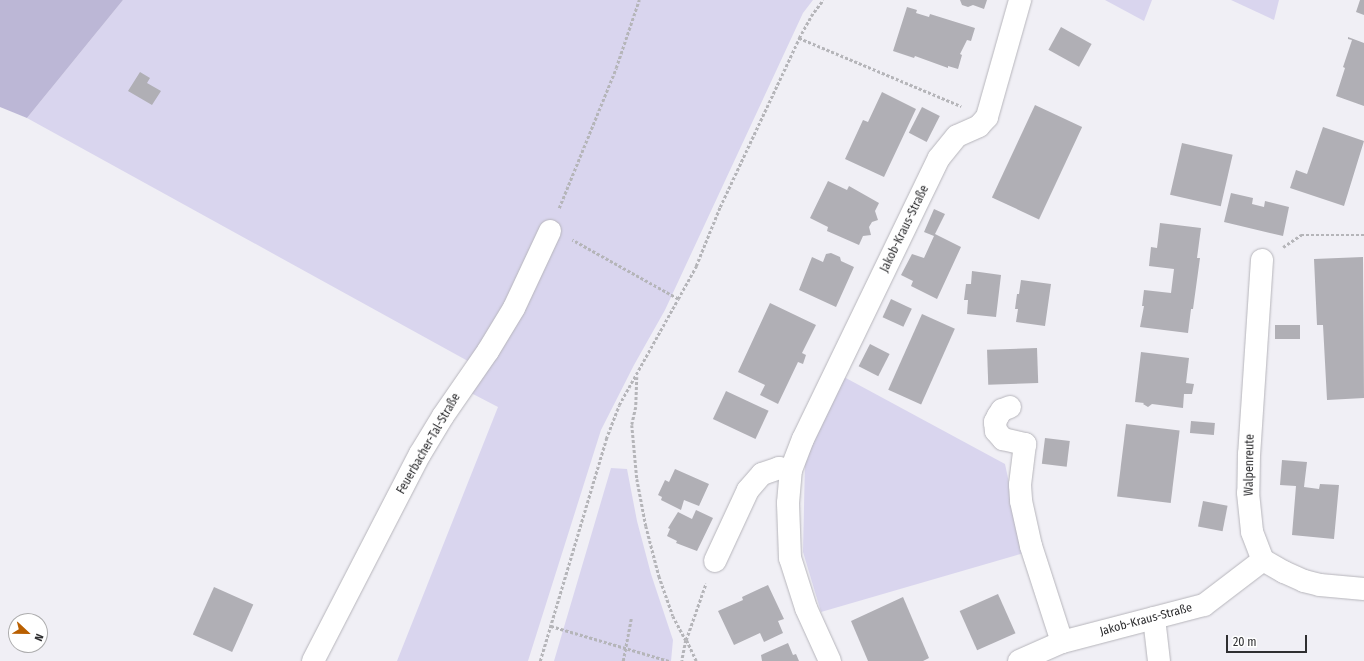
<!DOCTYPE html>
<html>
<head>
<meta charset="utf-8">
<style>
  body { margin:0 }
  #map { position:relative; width:1364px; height:661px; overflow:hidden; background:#f0eff5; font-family:"Fira Sans Condensed",sans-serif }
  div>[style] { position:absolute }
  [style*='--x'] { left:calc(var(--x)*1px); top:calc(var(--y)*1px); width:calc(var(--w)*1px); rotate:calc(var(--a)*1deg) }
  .green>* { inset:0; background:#d9d5ee }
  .forest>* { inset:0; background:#bcb7d6 }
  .building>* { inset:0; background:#b0afb5; transform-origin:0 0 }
  .path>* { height:2.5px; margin-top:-1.25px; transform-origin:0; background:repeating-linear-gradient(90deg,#b5b5b9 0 3px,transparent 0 5px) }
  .roads { filter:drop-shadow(0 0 1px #b6b5bb) drop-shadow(0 0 1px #b6b5bb) }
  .minor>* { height:22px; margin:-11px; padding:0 11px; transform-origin:11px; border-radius:11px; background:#fff }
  span { translate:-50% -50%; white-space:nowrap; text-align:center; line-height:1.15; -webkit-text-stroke:3px #fff; paint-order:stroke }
  .street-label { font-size:12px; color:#2f2f31 }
  .north { position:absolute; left:8px; top:613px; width:40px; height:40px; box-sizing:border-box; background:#fff; border:1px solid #acacad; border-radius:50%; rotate:112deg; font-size:11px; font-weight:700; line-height:16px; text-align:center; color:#2f2f31 }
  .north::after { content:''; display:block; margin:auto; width:14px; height:18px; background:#b95f00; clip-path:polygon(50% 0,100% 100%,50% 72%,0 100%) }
  .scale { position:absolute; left:1226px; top:635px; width:81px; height:18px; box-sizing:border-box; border:2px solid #2f2f31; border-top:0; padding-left:5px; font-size:12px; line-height:14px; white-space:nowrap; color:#2f2f31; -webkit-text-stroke:3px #fff; paint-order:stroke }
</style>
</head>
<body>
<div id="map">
  <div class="green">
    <div style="clip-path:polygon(123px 0,813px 0,803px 13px,665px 310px,634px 365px,601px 430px,528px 661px,397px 661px,498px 407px,471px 393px,486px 371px,27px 118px)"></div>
    <div style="clip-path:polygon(1105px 0,1152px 0,1144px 21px)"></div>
    <div style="clip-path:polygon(1231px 0,1279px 0,1274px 20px)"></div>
    <div style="clip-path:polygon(844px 377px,1005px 464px,1024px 553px,821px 612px,803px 552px,805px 461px)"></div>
    <div style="clip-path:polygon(611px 468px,627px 469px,637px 521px,651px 574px,673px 640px,671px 661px,554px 661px)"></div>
  </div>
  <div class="forest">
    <div style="clip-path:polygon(0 0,123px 0,27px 118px,0 107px)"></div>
  </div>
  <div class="building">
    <div style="clip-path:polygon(960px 0,987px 0,984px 9px,973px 5px,968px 7px,962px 5px)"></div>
    <div style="clip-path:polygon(1360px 0,1364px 0,1364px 15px,1356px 12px)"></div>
    <div style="clip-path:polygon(907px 7px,917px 10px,916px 13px,929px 17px,930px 14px,975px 28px,971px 41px,967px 40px,960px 54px,962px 55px,958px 69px,948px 66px,948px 68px,915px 56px,914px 58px,893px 51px)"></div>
    <div style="left:1061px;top:27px;width:35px;height:26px;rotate:29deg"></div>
    <div style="clip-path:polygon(1348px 37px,1364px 43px,1364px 106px,1336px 96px,1345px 68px,1343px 67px,1352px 40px,1348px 39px)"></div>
    <div style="clip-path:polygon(140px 72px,150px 78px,147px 83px,161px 91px,152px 105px,128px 91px)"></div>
    <div style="clip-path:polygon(882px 92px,916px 109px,884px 177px,845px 159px,863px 120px,868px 122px)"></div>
    <div style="left:1035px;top:105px;width:52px;height:102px;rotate:25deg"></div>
    <div style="left:922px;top:107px;width:20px;height:29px;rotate:27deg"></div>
    <div style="clip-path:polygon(1323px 127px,1364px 141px,1344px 206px,1290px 188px,1296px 170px,1307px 174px)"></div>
    <div style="left:1182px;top:143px;width:52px;height:53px;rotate:13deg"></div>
    <div style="clip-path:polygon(828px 181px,847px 190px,849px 186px,879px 203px,875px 211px,878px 220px,872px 222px,869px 227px,871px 235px,863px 236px,859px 245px,827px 231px,828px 227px,810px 218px)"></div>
    <div style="clip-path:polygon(1231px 193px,1253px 198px,1252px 204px,1264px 207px,1265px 201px,1289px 207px,1283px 236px,1224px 222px)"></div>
    <div style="clip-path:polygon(934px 209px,945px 214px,935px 234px,961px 247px,937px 299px,911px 286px,913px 281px,901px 275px,912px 254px,924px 258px,934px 236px,924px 232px)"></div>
    <div style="clip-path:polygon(1160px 223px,1201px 228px,1197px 258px,1200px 258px,1193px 309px,1191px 309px,1188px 333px,1140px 327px,1144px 306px,1142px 306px,1144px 290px,1171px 293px,1174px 269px,1149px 266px,1151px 247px,1157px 248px)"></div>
    <div style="clip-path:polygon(831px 253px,840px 257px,841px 261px,854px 267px,836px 307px,799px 290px,812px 257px,823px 262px,826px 254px)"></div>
    <div style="clip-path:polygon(1363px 257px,1364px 398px,1327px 400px,1323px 325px,1317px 325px,1314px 259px)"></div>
    <div style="clip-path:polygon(972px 271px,1001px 275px,996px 317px,967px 314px,968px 300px,964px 300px,966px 284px,971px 284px)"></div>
    <div style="clip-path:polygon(1021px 280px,1051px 284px,1045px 326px,1016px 322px,1018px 309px,1015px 309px,1017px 294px,1019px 294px)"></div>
    <div style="left:891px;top:299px;width:23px;height:20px;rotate:25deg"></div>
    <div style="clip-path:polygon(770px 303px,816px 325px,802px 353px,806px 355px,803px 364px,798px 362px,778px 404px,760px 395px,765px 385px,738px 372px)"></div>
    <div style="left:922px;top:314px;width:36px;height:83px;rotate:24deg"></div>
    <div style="left:1300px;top:325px;width:14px;height:25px;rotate:90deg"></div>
    <div style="left:870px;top:344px;width:22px;height:25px;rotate:27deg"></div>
    <div style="left:1037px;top:348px;width:35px;height:50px;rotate:88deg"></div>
    <div style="clip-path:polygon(1141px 352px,1189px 358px,1186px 383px,1194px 384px,1192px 394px,1184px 394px,1183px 408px,1152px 404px,1148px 407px,1143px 404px,1144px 403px,1135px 402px)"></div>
    <div style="left:726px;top:391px;width:47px;height:31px;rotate:25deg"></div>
    <div style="left:1191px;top:421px;width:24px;height:12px;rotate:5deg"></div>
    <div style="left:1126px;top:424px;width:54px;height:73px;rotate:7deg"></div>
    <div style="left:1045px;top:438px;width:25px;height:26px;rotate:7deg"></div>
    <div style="clip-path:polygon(1282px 460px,1307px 462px,1304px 487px,1319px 489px,1320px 484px,1339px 485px,1334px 539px,1292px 535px,1296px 486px,1280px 485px)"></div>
    <div style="clip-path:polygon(675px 469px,709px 484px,699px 506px,684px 500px,681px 510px,661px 500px,662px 497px,658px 495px,665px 480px,669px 482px)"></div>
    <div style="left:1203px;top:501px;width:25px;height:26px;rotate:11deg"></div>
    <div style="clip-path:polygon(696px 510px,713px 518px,697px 551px,676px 543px,677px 541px,667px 536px,670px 529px,668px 528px,678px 512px,692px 519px)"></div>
    <div style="clip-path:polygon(768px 585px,784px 619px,778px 621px,783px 633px,764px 642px,760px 633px,734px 645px,718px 611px,743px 600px,742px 597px)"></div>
    <div style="left:214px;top:587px;width:43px;height:52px;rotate:24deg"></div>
    <div style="left:998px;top:594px;width:43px;height:42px;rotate:66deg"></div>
    <div style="clip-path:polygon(903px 597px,929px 658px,923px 661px,868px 661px,851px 621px)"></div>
    <div style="clip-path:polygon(788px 643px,793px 655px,796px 654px,799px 661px,762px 661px,761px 655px)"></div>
  </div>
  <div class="path">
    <div style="--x:799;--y:38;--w:176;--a:22.8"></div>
    <div style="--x:559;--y:208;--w:151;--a:-67.8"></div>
    <div style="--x:616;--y:68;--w:72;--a:-71.3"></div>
    <div style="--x:1283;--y:247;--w:22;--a:-34"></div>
    <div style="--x:1301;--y:235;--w:63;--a:0"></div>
    <div style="--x:678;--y:299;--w:38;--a:-61"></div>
    <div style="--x:696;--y:266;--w:64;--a:-67.9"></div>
    <div style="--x:720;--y:207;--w:187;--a:-64.9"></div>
    <div style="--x:799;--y:38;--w:25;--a:-61"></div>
    <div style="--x:811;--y:16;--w:20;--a:-53"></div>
    <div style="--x:637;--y:377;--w:30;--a:92"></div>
    <div style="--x:636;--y:407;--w:18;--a:103"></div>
    <div style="--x:632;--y:425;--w:54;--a:84.7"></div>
    <div style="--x:637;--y:479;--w:48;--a:79.2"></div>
    <div style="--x:646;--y:526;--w:52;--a:75.4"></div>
    <div style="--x:659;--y:576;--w:42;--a:70.7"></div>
    <div style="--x:673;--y:616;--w:27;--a:62"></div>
    <div style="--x:686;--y:640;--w:21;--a:101"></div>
    <div style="--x:551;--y:626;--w:123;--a:16.5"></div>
    <div style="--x:540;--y:661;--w:232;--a:-73.4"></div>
    <div style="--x:606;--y:439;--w:36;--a:-69"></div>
    <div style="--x:619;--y:405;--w:121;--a:-60.9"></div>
    <div style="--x:678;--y:299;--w:121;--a:-150.9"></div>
    <div style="--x:623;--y:661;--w:43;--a:-79.2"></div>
    <div style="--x:696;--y:661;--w:23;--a:-115"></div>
    <div style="--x:686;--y:640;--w:60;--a:-70.7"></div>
  </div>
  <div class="roads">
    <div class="minor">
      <div style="--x:1262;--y:260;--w:194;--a:93.8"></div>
      <div style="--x:1249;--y:454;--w:39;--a:91"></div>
      <div style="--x:1248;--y:493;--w:39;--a:84"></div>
      <div style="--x:1252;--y:532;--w:30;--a:69"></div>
      <div style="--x:1263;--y:560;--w:24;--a:30"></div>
      <div style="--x:1284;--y:572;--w:22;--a:24"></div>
      <div style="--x:1304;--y:581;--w:16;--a:14"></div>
      <div style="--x:1320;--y:585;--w:44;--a:5.2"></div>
      <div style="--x:1010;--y:407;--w:9;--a:159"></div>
      <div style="--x:1002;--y:410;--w:7;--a:124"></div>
      <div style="--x:998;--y:416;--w:7;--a:117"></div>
      <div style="--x:995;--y:422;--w:9;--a:84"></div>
      <div style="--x:996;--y:431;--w:11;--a:49"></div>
      <div style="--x:1003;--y:439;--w:23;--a:13"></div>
      <div style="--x:1025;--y:444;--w:41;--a:97"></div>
      <div style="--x:1020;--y:485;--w:16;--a:86"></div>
      <div style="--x:1021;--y:501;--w:46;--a:77.5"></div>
      <div style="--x:1031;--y:546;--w:101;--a:72.1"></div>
      <div style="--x:715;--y:561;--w:78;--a:-65.1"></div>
      <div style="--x:748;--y:490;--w:21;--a:-49"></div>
      <div style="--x:762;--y:474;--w:18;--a:-19"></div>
      <div style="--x:779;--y:468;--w:12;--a:9"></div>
      <div style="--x:1154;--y:618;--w:43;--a:83.4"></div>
      <div style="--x:313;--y:661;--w:233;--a:-62.7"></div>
      <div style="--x:420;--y:454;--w:44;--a:-58.8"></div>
      <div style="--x:443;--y:416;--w:79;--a:-55.3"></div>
      <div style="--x:488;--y:351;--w:50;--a:-58.8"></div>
      <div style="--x:514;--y:308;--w:85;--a:-64.9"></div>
      <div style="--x:830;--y:661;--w:58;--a:-114.4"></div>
      <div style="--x:806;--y:608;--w:52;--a:-107.7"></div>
      <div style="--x:790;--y:558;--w:55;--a:-92.1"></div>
      <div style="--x:788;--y:503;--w:33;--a:-85"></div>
      <div style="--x:791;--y:470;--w:33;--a:-69"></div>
      <div style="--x:803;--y:439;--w:312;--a:-64.2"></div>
      <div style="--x:939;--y:158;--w:28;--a:-51"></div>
      <div style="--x:957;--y:136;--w:24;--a:-24"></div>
      <div style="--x:979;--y:126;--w:12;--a:-48"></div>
      <div style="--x:987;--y:117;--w:122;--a:-74.2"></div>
      <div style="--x:1019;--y:661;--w:47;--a:-23.8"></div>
      <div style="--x:1062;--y:642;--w:147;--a:-14.6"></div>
      <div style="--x:1204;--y:605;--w:74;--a:-37.3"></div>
    </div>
  </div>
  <div class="street-label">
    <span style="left:905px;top:229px;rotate:-64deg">Jakob-Kraus-Straße</span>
    <span style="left:429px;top:444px;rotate:-60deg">Feuerbacher-Tal-Straße</span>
    <span style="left:1250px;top:465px;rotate:-89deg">Walpenreute</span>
    <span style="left:1146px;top:620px;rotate:-15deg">Jakob-Kraus-Straße</span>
  </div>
  <div class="north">N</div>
  <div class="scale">20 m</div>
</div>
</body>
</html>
